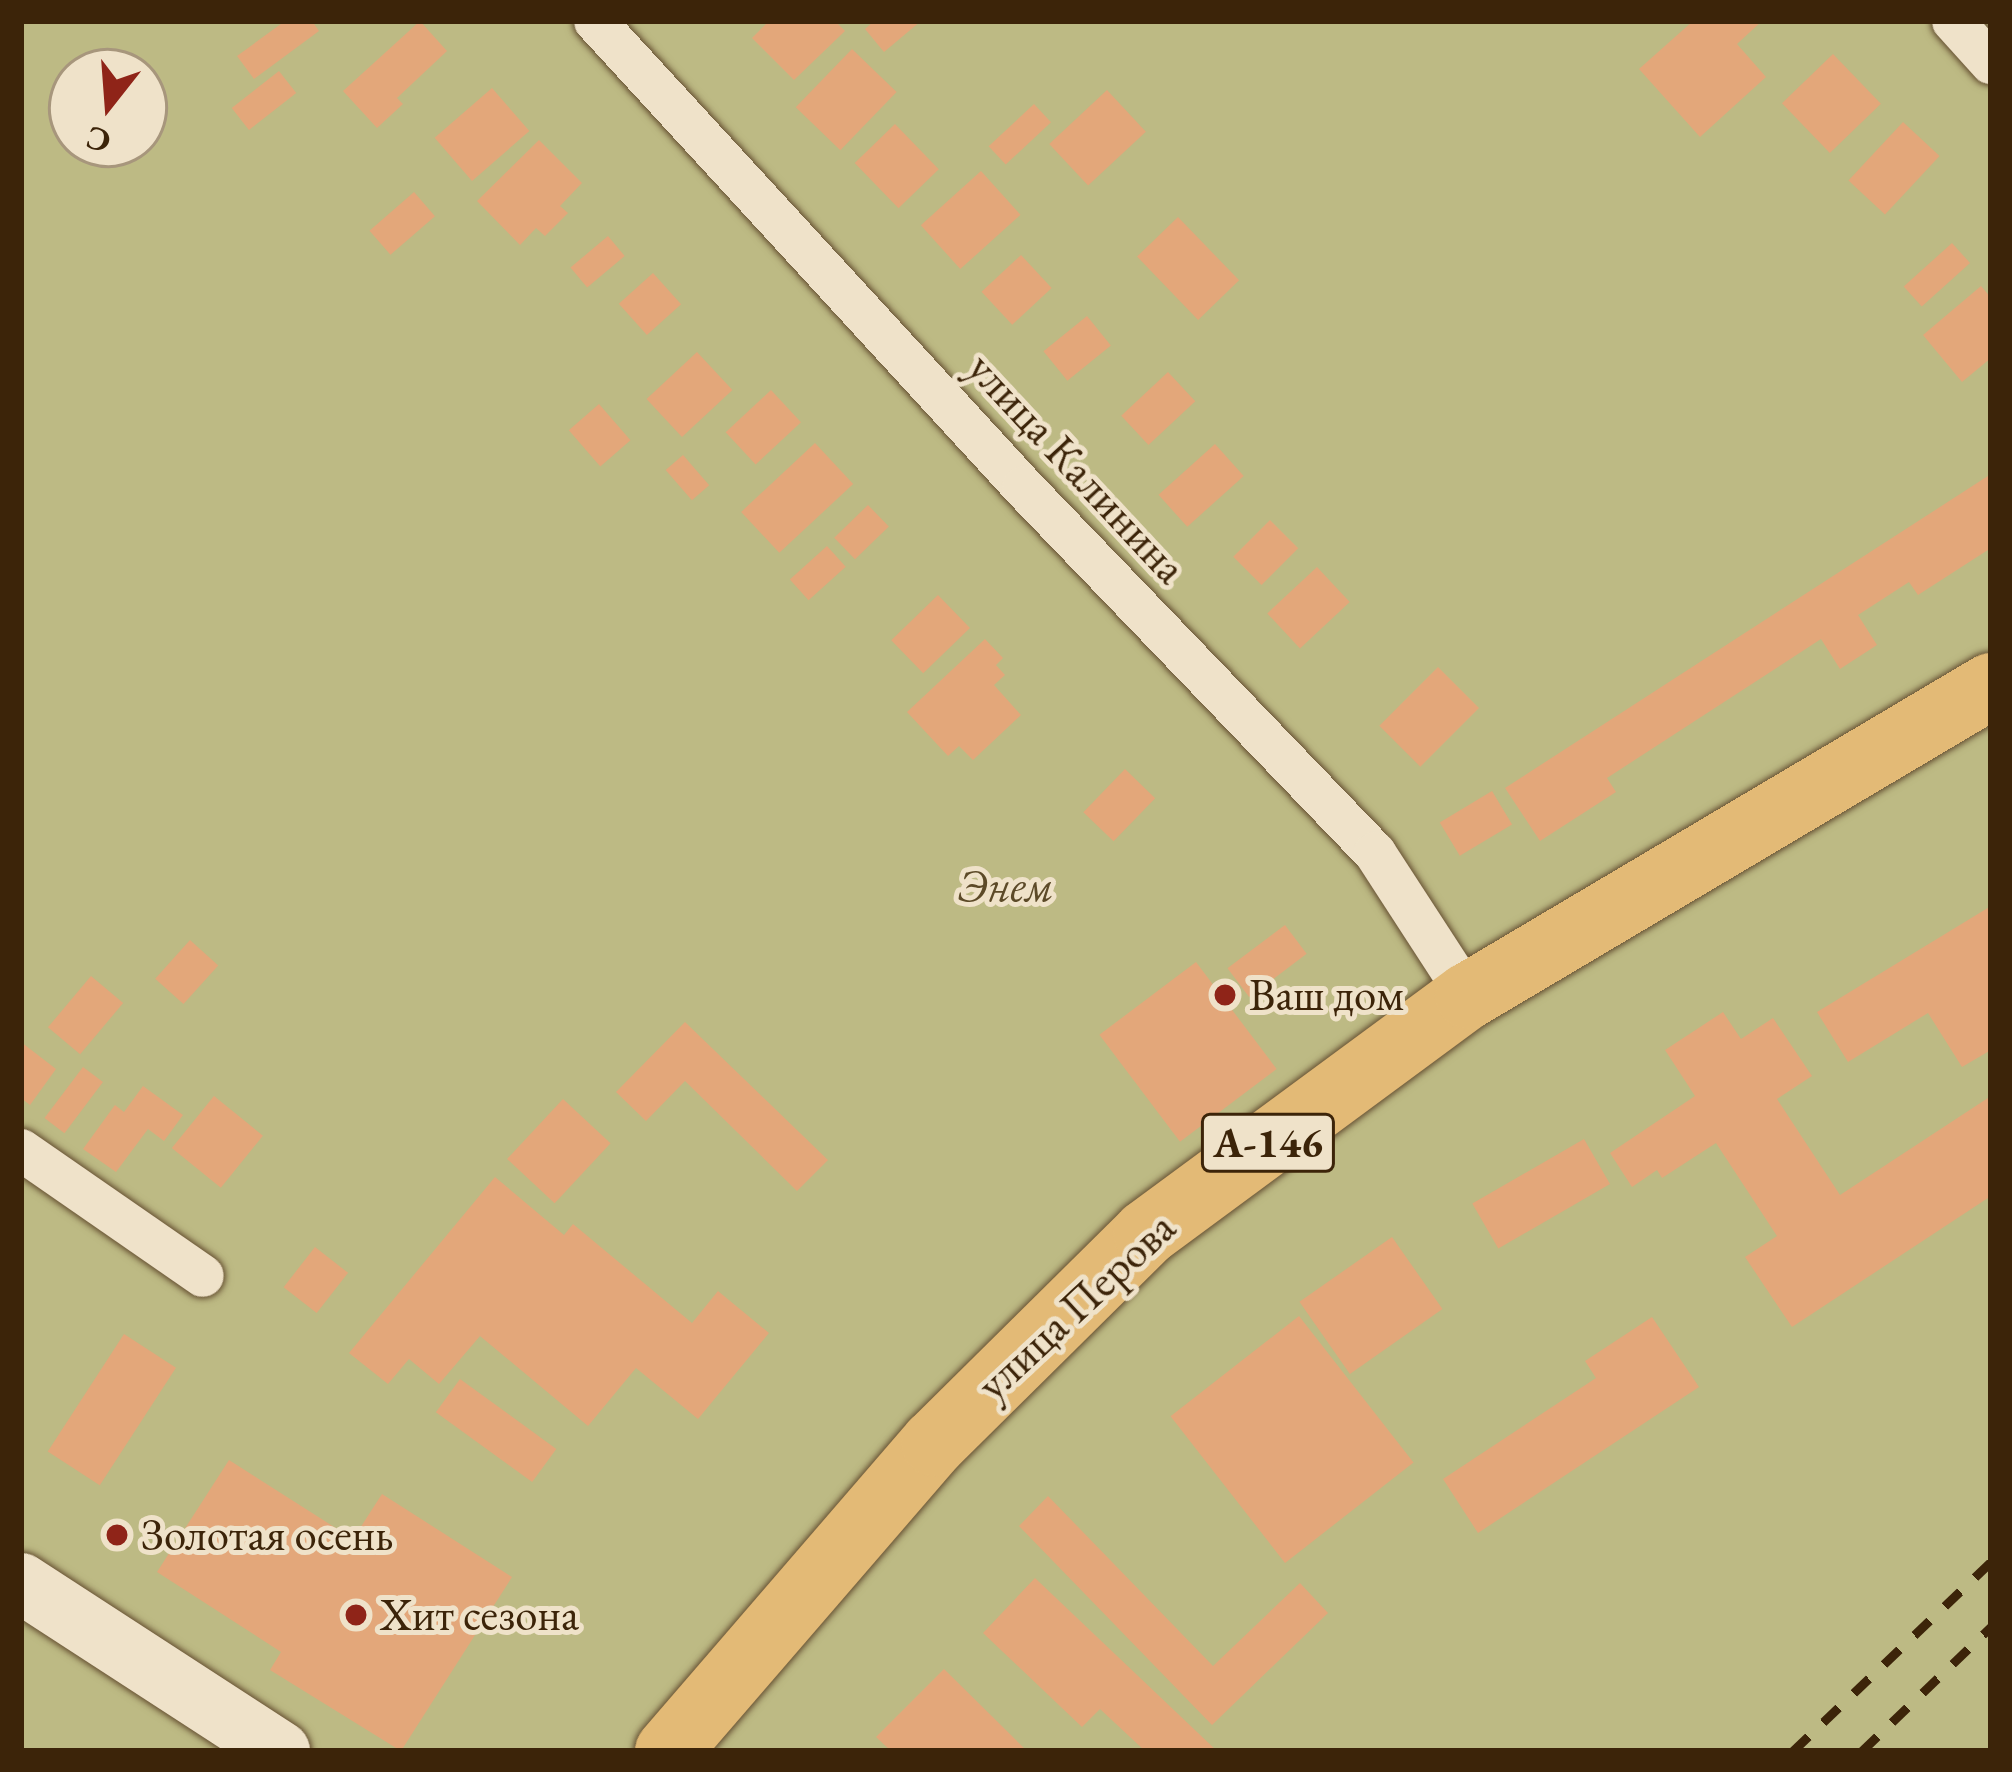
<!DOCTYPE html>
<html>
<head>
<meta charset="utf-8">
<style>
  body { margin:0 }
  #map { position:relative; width:2012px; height:1772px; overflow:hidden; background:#e6d3ac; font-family:"EB Garamond",serif }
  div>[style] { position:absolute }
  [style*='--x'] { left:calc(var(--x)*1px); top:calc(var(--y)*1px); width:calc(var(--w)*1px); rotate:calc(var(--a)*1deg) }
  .green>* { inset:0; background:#bdba84 }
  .building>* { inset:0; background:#e3a77a; transform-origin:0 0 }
  .roads { filter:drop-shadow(0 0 3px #665032) drop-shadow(0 0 3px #665032) }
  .street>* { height:42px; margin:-21px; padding:0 21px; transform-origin:21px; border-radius:21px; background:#efe2c9 }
  .secondary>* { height:60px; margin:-30px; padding:0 30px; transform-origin:30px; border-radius:30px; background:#efe2c9 }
  .highway>* { height:66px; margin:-33px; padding:0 33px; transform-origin:33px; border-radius:33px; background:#e3ba76 }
  .rail>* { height:9px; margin-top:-4.5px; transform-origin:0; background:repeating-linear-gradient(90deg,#3c2409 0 21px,transparent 0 42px) }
  .dots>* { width:33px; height:33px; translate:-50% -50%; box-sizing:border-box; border:6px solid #efe2c9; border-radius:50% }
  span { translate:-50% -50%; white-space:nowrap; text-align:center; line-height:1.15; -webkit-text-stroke:10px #efe2c9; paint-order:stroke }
  .shield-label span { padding:3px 9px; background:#efe2c9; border:3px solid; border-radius:9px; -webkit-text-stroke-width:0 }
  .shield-label { font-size:42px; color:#3c2409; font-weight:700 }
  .street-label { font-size:45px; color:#3c2409 }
  .park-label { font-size:45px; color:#5c4a28; font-style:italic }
  .poi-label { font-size:45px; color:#3c2409 }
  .left { translate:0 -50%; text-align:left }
  .frame { position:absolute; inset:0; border:24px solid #3c2409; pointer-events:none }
  .north { position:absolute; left:48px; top:48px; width:120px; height:120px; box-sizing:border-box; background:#efe2c9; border:3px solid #a7967c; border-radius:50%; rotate:197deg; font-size:33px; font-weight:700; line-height:48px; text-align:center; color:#3c2409 }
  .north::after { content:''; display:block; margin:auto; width:42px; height:54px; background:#8f2418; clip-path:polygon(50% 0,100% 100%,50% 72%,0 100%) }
</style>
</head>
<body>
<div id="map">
  <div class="green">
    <div style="clip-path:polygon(evenodd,21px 21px,1991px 21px,1991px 1751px,21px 1751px,21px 21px,72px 72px,144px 72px,144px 144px,72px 144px,72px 72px)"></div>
  </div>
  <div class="building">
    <div style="clip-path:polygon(285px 21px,312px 21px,319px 31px,254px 79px,237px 56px)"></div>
    <div style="clip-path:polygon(420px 21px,447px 51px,397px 98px,403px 104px,377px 128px,343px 91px)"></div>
    <div style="clip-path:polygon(769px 21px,835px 21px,845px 31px,794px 80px,752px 38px)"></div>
    <div style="clip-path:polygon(874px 21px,921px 21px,884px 52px,865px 29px)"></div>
    <div style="clip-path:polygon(1693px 21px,1762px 21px,1737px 44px,1766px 77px,1700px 137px,1639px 69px)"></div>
    <div style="left:852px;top:49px;width:62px;height:81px;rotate:44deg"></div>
    <div style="left:1833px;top:54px;width:69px;height:71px;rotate:46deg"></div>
    <div style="left:279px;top:71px;width:28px;height:60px;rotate:52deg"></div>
    <div style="left:492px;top:88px;width:57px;height:76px;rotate:49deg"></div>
    <div style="left:1107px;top:90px;width:57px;height:79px;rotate:47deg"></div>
    <div style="left:1034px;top:104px;width:25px;height:62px;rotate:47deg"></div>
    <div style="left:1903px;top:122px;width:50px;height:80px;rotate:43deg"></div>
    <div style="left:895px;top:124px;width:63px;height:56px;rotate:46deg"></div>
    <div style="clip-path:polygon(539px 140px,582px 183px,560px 206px,568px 213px,545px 236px,536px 228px,520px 245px,477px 201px)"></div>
    <div style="left:981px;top:171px;width:59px;height:81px;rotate:48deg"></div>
    <div style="left:414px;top:192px;width:32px;height:59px;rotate:49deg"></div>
    <div style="left:1178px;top:217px;width:88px;height:57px;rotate:46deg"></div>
    <div style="left:608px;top:236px;width:26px;height:49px;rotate:50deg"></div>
    <div style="left:1952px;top:243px;width:27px;height:65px;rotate:48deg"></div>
    <div style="left:1021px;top:255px;width:45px;height:54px;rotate:47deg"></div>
    <div style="left:653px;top:273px;width:42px;height:46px;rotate:48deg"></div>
    <div style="clip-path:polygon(1981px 286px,1991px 298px,1991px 358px,1962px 382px,1923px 335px)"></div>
    <div style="left:1087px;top:316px;width:38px;height:56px;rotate:51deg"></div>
    <div style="left:697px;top:352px;width:52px;height:69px;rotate:47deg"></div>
    <div style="left:1168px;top:372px;width:40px;height:64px;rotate:47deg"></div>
    <div style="left:771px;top:390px;width:44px;height:62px;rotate:47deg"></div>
    <div style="left:599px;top:404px;width:48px;height:40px;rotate:49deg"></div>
    <div style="left:815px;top:443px;width:56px;height:101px;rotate:47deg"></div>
    <div style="left:1215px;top:444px;width:43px;height:76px;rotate:48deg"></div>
    <div style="left:683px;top:455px;width:40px;height:23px;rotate:49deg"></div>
    <div style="clip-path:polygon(1991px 474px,1991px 548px,1918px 595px,1909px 582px,1858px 615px,1877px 645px,1840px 669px,1821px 639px,1607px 778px,1616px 792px,1540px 841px,1505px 788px)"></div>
    <div style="left:868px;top:505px;width:30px;height:47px;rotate:46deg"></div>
    <div style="left:1270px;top:520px;width:40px;height:52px;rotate:45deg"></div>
    <div style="left:827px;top:546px;width:28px;height:50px;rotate:48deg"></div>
    <div style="left:1317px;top:567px;width:48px;height:68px;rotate:47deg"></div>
    <div style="left:938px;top:595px;width:46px;height:65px;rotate:46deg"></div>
    <div style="clip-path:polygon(985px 639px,1003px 658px,996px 665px,1005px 675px,994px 685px,1021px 715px,973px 760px,959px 746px,948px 756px,907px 712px)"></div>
    <div style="left:1438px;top:667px;width:58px;height:83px;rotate:45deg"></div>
    <div style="left:1125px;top:769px;width:42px;height:60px;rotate:44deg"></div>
    <div style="left:1492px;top:791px;width:39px;height:61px;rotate:59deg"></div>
    <div style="clip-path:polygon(1991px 906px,1991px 1050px,1962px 1067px,1928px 1013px,1848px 1062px,1817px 1012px)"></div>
    <div style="left:1285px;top:925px;width:36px;height:72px;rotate:53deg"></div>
    <div style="left:190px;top:940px;width:38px;height:52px;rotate:42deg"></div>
    <div style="left:1196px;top:962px;width:134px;height:121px;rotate:53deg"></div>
    <div style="left:91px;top:976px;width:42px;height:67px;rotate:40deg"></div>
    <div style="clip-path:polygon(1723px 1012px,1741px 1039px,1773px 1018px,1812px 1076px,1777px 1099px,1840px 1195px,1991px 1096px,1991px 1196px,1792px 1327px,1745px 1257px,1777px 1236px,1716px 1143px,1662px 1178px,1657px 1170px,1632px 1187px,1610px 1153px,1695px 1096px,1665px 1050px)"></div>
    <div style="clip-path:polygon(685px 1022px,828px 1160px,797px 1191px,685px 1081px,646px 1121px,616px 1092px)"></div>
    <div style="clip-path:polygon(21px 1042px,56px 1069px,30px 1105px,21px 1098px)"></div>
    <div style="left:83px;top:1067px;width:25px;height:64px;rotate:37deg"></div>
    <div style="clip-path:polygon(143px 1086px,183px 1115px,164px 1141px,148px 1129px,116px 1172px,83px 1149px,115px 1105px,124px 1112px)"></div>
    <div style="left:214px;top:1096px;width:63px;height:67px;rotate:39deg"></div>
    <div style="left:563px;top:1099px;width:65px;height:82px;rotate:43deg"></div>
    <div style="left:1584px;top:1139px;width:52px;height:129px;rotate:60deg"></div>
    <div style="clip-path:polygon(495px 1177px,564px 1235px,573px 1224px,692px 1323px,718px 1291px,769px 1333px,698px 1419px,636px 1368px,588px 1426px,480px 1336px,439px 1384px,409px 1359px,388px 1384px,349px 1353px)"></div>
    <div style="left:1392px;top:1237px;width:88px;height:113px;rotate:55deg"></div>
    <div style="left:315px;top:1247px;width:42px;height:51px;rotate:38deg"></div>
    <div style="left:1299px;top:1316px;width:186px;height:163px;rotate:52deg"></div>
    <div style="clip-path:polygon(1652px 1317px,1699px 1387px,1478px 1533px,1443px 1479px,1596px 1378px,1585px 1361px)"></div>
    <div style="left:124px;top:1334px;width:62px;height:140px;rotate:33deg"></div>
    <div style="left:460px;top:1379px;width:119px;height:41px;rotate:36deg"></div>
    <div style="clip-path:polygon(229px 1460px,353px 1539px,382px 1494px,512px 1577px,401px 1751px,270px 1670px,281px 1652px,157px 1572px)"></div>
    <div style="clip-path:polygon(1048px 1496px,1213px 1666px,1300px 1583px,1328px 1613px,1212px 1725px,1019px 1526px)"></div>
    <div style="clip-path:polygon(1035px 1578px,1217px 1751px,1145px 1751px,1100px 1709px,1082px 1727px,983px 1633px)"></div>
    <div style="clip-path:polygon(944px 1669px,1027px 1751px,891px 1751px,876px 1737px)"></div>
  </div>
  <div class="roads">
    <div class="street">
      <div style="--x:595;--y:21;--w:633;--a:47.43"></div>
      <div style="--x:1023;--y:487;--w:508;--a:46.12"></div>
      <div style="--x:1375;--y:853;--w:171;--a:57"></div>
      <div style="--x:1953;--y:21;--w:57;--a:47.9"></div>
      <div style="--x:21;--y:1150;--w:221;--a:34.7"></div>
    </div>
    <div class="secondary">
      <div style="--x:21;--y:1583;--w:309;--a:33"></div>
    </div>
    <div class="highway">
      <div style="--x:668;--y:1751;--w:407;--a:-49.2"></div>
      <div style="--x:934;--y:1443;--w:298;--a:-44.7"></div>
      <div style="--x:1146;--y:1233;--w:400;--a:-36.4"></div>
      <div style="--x:1468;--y:996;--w:608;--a:-30.66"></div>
    </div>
  </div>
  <div class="rail">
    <div style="--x:1793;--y:1751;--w:274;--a:-43.7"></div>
    <div style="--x:1862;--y:1751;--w:179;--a:-43.9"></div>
  </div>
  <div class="dots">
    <div style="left:1225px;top:995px;background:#8f2418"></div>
    <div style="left:117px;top:1535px;background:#8f2418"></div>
    <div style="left:356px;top:1615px;background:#8f2418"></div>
  </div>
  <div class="shield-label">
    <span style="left:1268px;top:1143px">А-146</span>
  </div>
  <div class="street-label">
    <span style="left:1077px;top:468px;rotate:47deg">улица Калинина</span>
    <span style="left:1076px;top:1306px;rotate:-43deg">улица Перова</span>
  </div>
  <div class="park-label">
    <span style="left:1006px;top:886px">Энем</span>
  </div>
  <div class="poi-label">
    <span class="left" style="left:1249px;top:995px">Ваш дом</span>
    <span class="left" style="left:141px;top:1535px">Золотая осень</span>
    <span class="left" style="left:380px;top:1615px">Хит сезона</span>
  </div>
  <div class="frame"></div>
  <div class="north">С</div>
</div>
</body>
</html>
